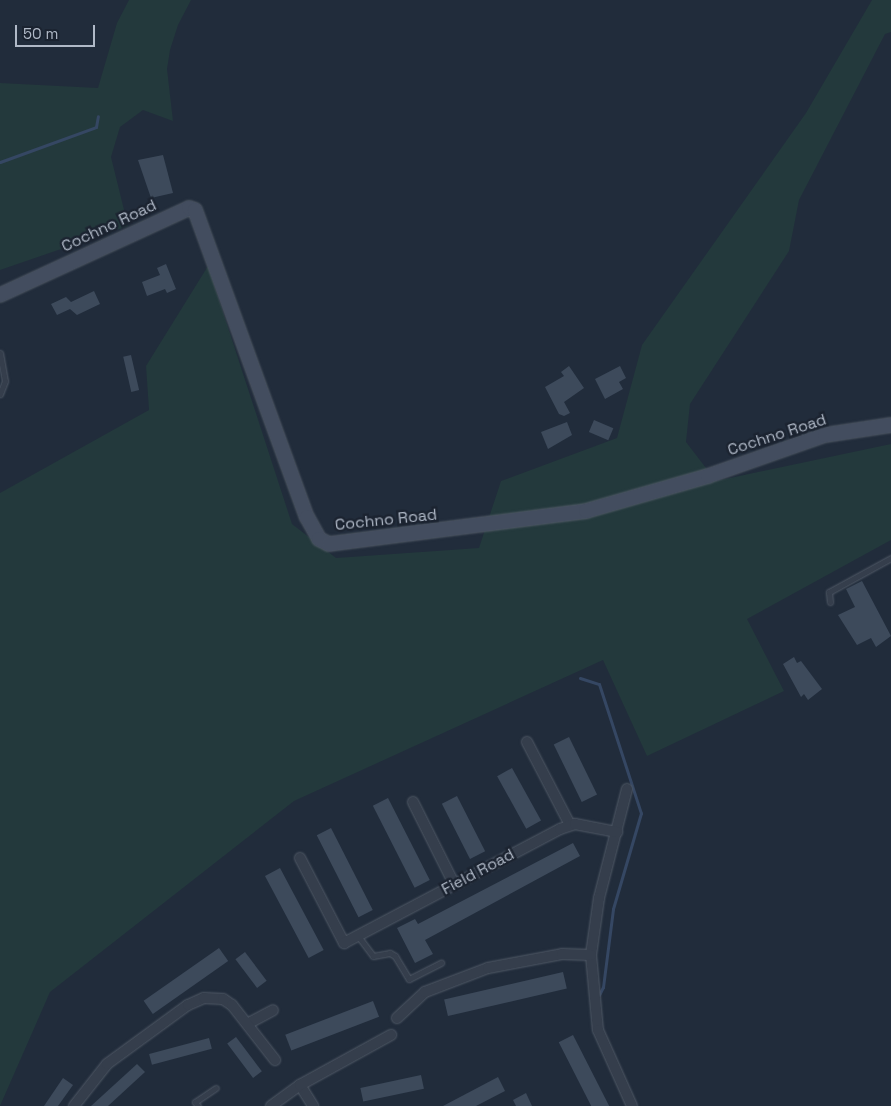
<!DOCTYPE html>
<html>
<head>
<meta charset="utf-8">
<style>
  body { margin:0 }
  #map { position:relative; width:891px; height:1106px; overflow:hidden; background:#212c3b; font-family:"Space Grotesk",sans-serif }
  div>[style] { position:absolute }
  [style*='--x'] { left:calc(var(--x)*1px); top:calc(var(--y)*1px); width:calc(var(--w)*1px); rotate:calc(var(--a)*1deg) }
  .green>* { inset:0; background:#23393c }
  .stream>* { height:3px; margin:-1.5px; padding:0 1.5px; transform-origin:1.5px; border-radius:1.5px; background:#354763 }
  .building>* { inset:0; background:#3d4a5b; transform-origin:0 0 }
  .roads { filter:drop-shadow(0 0 1px #505966) drop-shadow(0 0 1px #505966) }
  .lane>* { height:5px; margin:-2.5px; padding:0 2.5px; transform-origin:2.5px; border-radius:2.5px; background:#353e4c }
  .street>* { height:10px; margin:-5px; padding:0 5px; transform-origin:5px; border-radius:5px; background:#353e4c }
  .secondary>* { height:14px; margin:-7px; padding:0 7px; transform-origin:7px; border-radius:7px; background:#434d5f }
  span { translate:-50% -50%; white-space:nowrap; text-align:center; line-height:1.15; -webkit-text-stroke:5px #1b2330; paint-order:stroke }
  .street-label { font-size:16px; color:#b0b9c7 }
  .scale { position:absolute; left:15px; top:25px; width:80px; height:22px; box-sizing:border-box; border:2px solid #b0b9c7; border-top:0; padding-left:6px; font-size:15px; line-height:18px; white-space:nowrap; color:#b0b9c7; -webkit-text-stroke:4px #1b2330; paint-order:stroke }
</style>
</head>
<body>
<div id="map">
  <div class="green">
    <div style="clip-path:polygon(129px 0,191px 0,178px 25px,170px 50px,167px 69px,173px 121px,143px 110px,120px 127px,111px 157px,128px 226px,0 270px,0 83px,98px 88px,117px 23px)"></div>
    <div style="clip-path:polygon(872px 0,891px 0,891px 32px,885px 34px,799px 200px,789px 251px,690px 404px,686px 442px,716px 481px,891px 444px,891px 540px,747px 619px,784px 691px,647px 756px,603px 660px,294px 801px,50px 992px,0 1106px,0 493px,149px 410px,146px 366px,208px 266px,292px 524px,336px 558px,479px 548px,501px 481px,617px 438px,642px 345px,806px 113px)"></div>
  </div>
  <div class="stream">
    <div style="--x:0;--y:162;--w:102;--a:-20"></div>
    <div style="--x:96;--y:127;--w:11;--a:-80"></div>
    <div style="--x:580;--y:678;--w:20;--a:18"></div>
    <div style="--x:599;--y:684;--w:136;--a:72"></div>
    <div style="--x:641;--y:813;--w:100;--a:106.3"></div>
    <div style="--x:613;--y:909;--w:79;--a:97.3"></div>
    <div style="--x:603;--y:987;--w:9;--a:117"></div>
  </div>
  <div class="building">
    <div style="clip-path:polygon(163px 155px,173px 193px,151px 198px,138px 160px)"></div>
    <div style="clip-path:polygon(166px 264px,176px 289px,167px 293px,165px 289px,147px 296px,142px 282px,160px 275px,157px 268px)"></div>
    <div style="clip-path:polygon(94px 291px,100px 304px,77px 315px,70px 309px,57px 315px,51px 304px,66px 297px,71px 302px)"></div>
    <div style="left:131px;top:355px;width:36px;height:8px;rotate:77deg"></div>
    <div style="clip-path:polygon(569px 366px,584px 388px,564px 402px,570px 413px,564px 416px,559px 414px,545px 387px,564px 376px,561px 372px)"></div>
    <div style="clip-path:polygon(620px 366px,626px 378px,619px 382px,623px 389px,605px 399px,595px 379px)"></div>
    <div style="left:594px;top:420px;width:21px;height:13px;rotate:23deg"></div>
    <div style="clip-path:polygon(567px 422px,572px 435px,548px 449px,541px 432px)"></div>
    <div style="clip-path:polygon(862px 581px,891px 636px,876px 647px,871px 638px,857px 645px,838px 615px,855px 607px,846px 589px)"></div>
    <div style="clip-path:polygon(794px 657px,797px 663px,801px 661px,822px 689px,808px 700px,804px 694px,801px 697px,783px 664px)"></div>
    <div style="left:569px;top:737px;width:64px;height:17px;rotate:64deg"></div>
    <div style="left:512px;top:768px;width:60px;height:17px;rotate:61deg"></div>
    <div style="left:457px;top:796px;width:62px;height:17px;rotate:63deg"></div>
    <div style="left:388px;top:798px;width:92px;height:17px;rotate:63deg"></div>
    <div style="left:331px;top:828px;width:92px;height:16px;rotate:63deg"></div>
    <div style="clip-path:polygon(573px 843px,580px 856px,425px 940px,433px 954px,415px 963px,397px 928px,415px 919px,418px 924px)"></div>
    <div style="left:280px;top:868px;width:93px;height:17px;rotate:62deg"></div>
    <div style="left:219px;top:948px;width:16px;height:92px;rotate:55deg"></div>
    <div style="left:245px;top:952px;width:36px;height:12px;rotate:53deg"></div>
    <div style="left:563px;top:972px;width:17px;height:122px;rotate:77deg"></div>
    <div style="left:373px;top:1001px;width:17px;height:94px;rotate:69deg"></div>
    <div style="left:573px;top:1035px;width:80px;height:16px;rotate:63deg"></div>
    <div style="left:236px;top:1037px;width:43px;height:11px;rotate:53deg"></div>
    <div style="left:209px;top:1038px;width:11px;height:62px;rotate:75deg"></div>
    <div style="clip-path:polygon(137px 1064px,145px 1072px,108px 1106px,91px 1106px)"></div>
    <div style="left:421px;top:1075px;width:14px;height:62px;rotate:78deg"></div>
    <div style="clip-path:polygon(498px 1077px,505px 1091px,476px 1106px,443px 1106px)"></div>
    <div style="clip-path:polygon(63px 1078px,73px 1085px,58px 1106px,44px 1106px)"></div>
    <div style="clip-path:polygon(526px 1093px,532px 1106px,516px 1106px,513px 1100px)"></div>
  </div>
  <div class="roads">
    <div class="lane">
      <div style="--x:0;--y:353;--w:28;--a:80"></div>
      <div style="--x:5;--y:381;--w:14;--a:111"></div>
      <div style="--x:830;--y:602;--w:10;--a:-96"></div>
      <div style="--x:829;--y:592;--w:71;--a:-28.7"></div>
      <div style="--x:358;--y:936;--w:25;--a:53"></div>
      <div style="--x:373;--y:956;--w:17;--a:-10"></div>
      <div style="--x:390;--y:953;--w:6;--a:31"></div>
      <div style="--x:395;--y:956;--w:27;--a:59"></div>
      <div style="--x:409;--y:979;--w:36;--a:-27"></div>
      <div style="--x:198;--y:1106;--w:5;--a:-127"></div>
      <div style="--x:195;--y:1102;--w:25;--a:-34"></div>
    </div>
    <div class="street">
      <div style="--x:527;--y:742;--w:93;--a:62.6"></div>
      <div style="--x:627;--y:789;--w:113;--a:104.4"></div>
      <div style="--x:599;--y:898;--w:58;--a:98"></div>
      <div style="--x:591;--y:955;--w:75;--a:84.7"></div>
      <div style="--x:598;--y:1030;--w:83;--a:65.9"></div>
      <div style="--x:413;--y:802;--w:92;--a:63.4"></div>
      <div style="--x:300;--y:858;--w:96;--a:62.6"></div>
      <div style="--x:344;--y:943;--w:244;--a:-27.8"></div>
      <div style="--x:560;--y:829;--w:16;--a:-18"></div>
      <div style="--x:575;--y:824;--w:43;--a:10.8"></div>
      <div style="--x:397;--y:1018;--w:38;--a:-43"></div>
      <div style="--x:425;--y:992;--w:67;--a:-20.9"></div>
      <div style="--x:488;--y:968;--w:75;--a:-10.7"></div>
      <div style="--x:562;--y:954;--w:29;--a:2"></div>
      <div style="--x:249;--y:1023;--w:27;--a:-28"></div>
      <div style="--x:300;--y:1085;--w:25;--a:58"></div>
      <div style="--x:74;--y:1106;--w:53;--a:-51.8"></div>
      <div style="--x:107;--y:1064;--w:100;--a:-36.1"></div>
      <div style="--x:188;--y:1005;--w:17;--a:-24"></div>
      <div style="--x:204;--y:998;--w:19;--a:3"></div>
      <div style="--x:223;--y:999;--w:11;--a:34"></div>
      <div style="--x:232;--y:1005;--w:70;--a:52"></div>
      <div style="--x:271;--y:1106;--w:36;--a:-36"></div>
      <div style="--x:300;--y:1085;--w:104;--a:-28.8"></div>
    </div>
    <div class="secondary">
      <div style="--x:0;--y:295;--w:208;--a:-24.7"></div>
      <div style="--x:189;--y:208;--w:6;--a:18"></div>
      <div style="--x:195;--y:210;--w:327;--a:70"></div>
      <div style="--x:307;--y:517;--w:25;--a:61"></div>
      <div style="--x:319;--y:539;--w:11;--a:27"></div>
      <div style="--x:329;--y:544;--w:259;--a:-7.3"></div>
      <div style="--x:586;--y:511;--w:127;--a:-16"></div>
      <div style="--x:708;--y:476;--w:124;--a:-19.3"></div>
      <div style="--x:825;--y:435;--w:67;--a:-8.6"></div>
    </div>
  </div>
  <div class="street-label">
    <span style="left:109px;top:226px;rotate:-25deg">Cochno Road</span>
    <span style="left:777px;top:435px;rotate:-18deg">Cochno Road</span>
    <span style="left:386px;top:520px;rotate:-6deg">Cochno Road</span>
    <span style="left:478px;top:872px;rotate:-28deg">Field Road</span>
  </div>
  <div class="scale">50 m</div>
</div>
</body>
</html>
